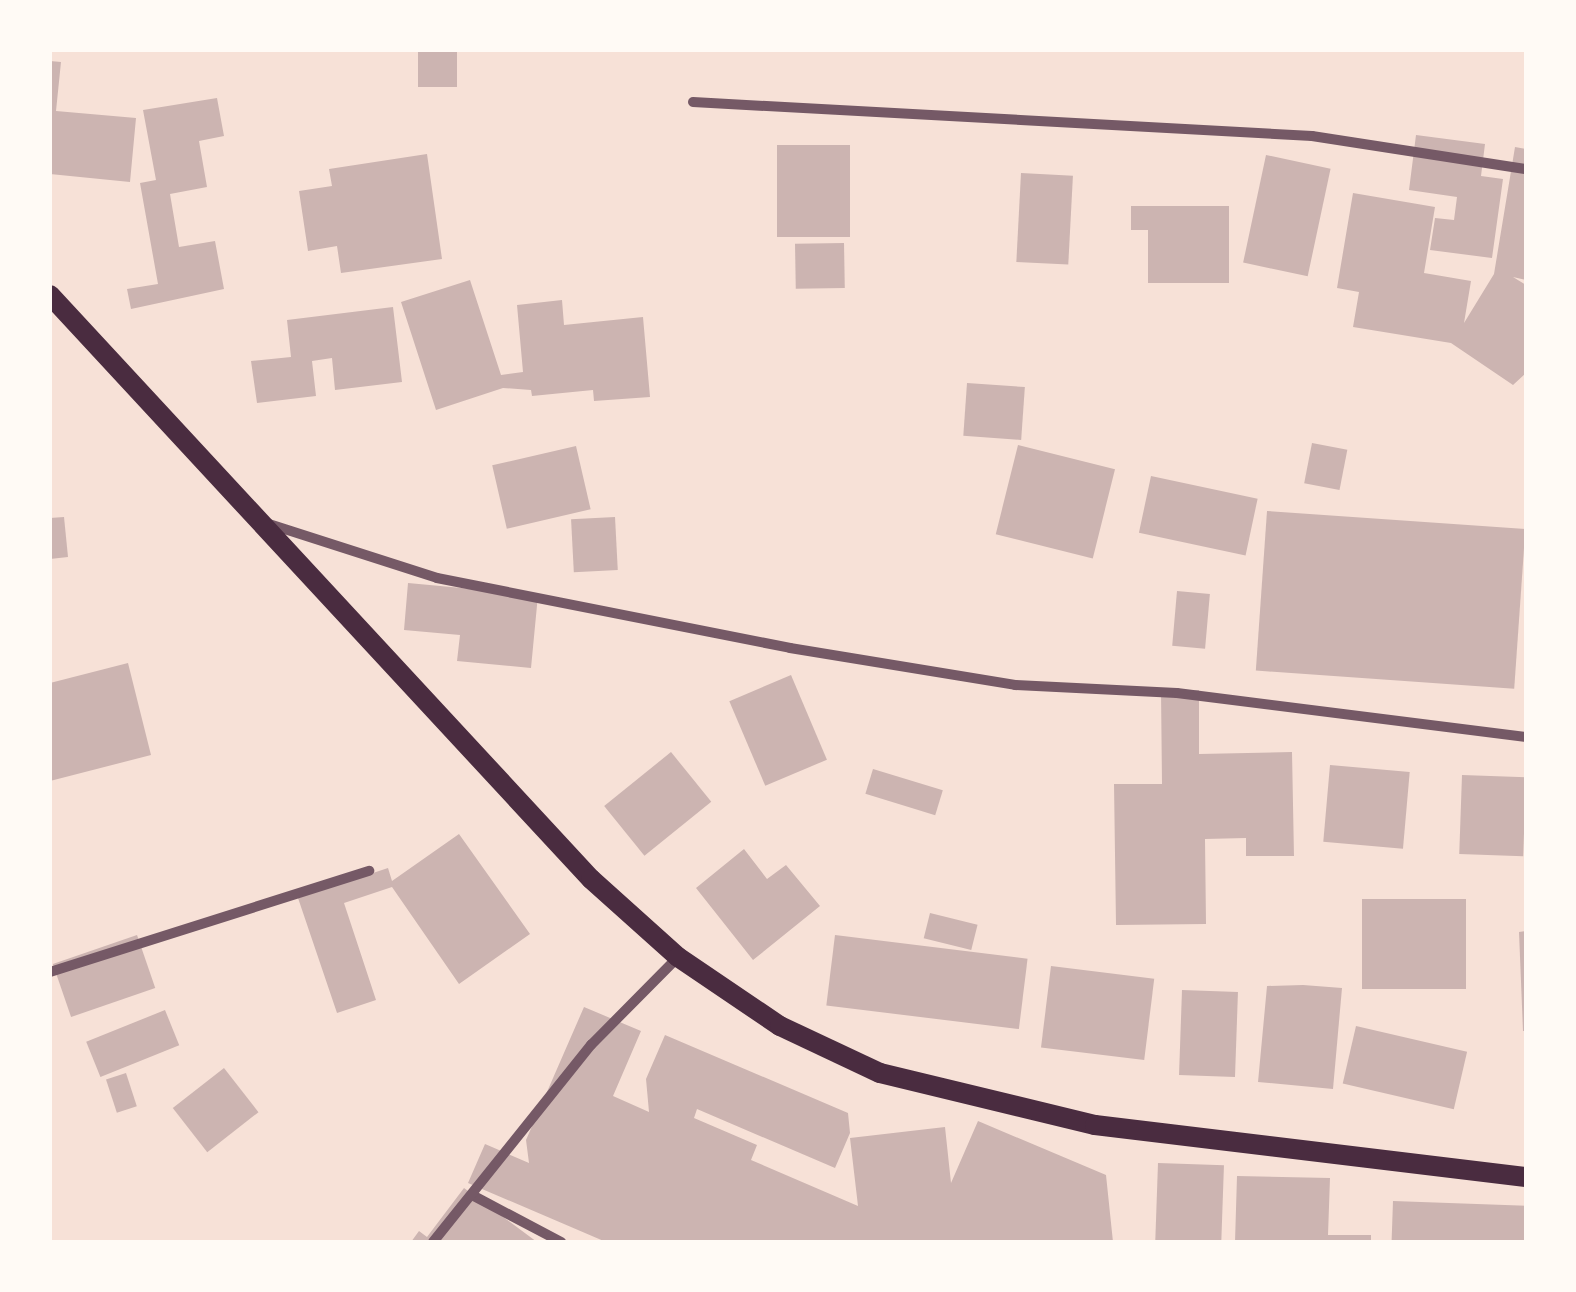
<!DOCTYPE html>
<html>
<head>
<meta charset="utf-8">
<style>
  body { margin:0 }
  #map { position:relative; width:1576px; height:1292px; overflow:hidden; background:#f7e1d7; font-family:"Zilla Slab",serif }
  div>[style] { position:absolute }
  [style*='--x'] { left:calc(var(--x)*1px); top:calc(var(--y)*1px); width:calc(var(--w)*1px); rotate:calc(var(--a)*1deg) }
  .building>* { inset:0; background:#ccb4b1; transform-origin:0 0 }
  .minor>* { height:10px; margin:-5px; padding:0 5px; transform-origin:5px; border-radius:5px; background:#755966 }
  .secondary>* { height:20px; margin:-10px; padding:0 10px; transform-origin:10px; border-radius:10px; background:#4a2c40 }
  span { translate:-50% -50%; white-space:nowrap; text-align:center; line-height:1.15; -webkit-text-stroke:10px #fffaf5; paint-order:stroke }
  .frame { position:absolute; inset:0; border:52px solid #fffaf5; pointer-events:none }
</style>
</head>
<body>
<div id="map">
  <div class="building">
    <div style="left:418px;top:50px;width:39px;height:37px"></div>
    <div style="clip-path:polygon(50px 61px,61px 62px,56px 111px,136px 118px,130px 182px,50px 174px)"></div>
    <div style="clip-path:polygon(217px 98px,224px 136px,199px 141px,207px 187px,170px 194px,179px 247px,215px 241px,224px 289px,131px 309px,127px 289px,158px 284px,140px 183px,156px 180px,143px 110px)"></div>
    <div style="clip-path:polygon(1416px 135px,1485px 144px,1481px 176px,1503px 179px,1492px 258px,1430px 250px,1435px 218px,1454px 220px,1457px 197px,1409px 190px)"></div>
    <div style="left:850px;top:145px;width:92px;height:73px;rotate:90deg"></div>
    <div style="clip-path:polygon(1515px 147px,1526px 149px,1526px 280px,1513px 277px,1526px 285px,1526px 373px,1513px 385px,1451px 343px,1353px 327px,1359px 292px,1337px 288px,1353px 193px,1435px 207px,1424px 273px,1471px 281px,1464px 323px,1494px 274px)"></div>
    <div style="clip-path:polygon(427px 154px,442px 259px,341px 273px,337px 246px,308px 251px,299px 191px,332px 186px,329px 169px)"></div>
    <div style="left:1266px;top:155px;width:66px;height:110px;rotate:12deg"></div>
    <div style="left:1021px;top:173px;width:52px;height:89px;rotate:3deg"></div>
    <div style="clip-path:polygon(1131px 206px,1229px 206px,1229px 283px,1148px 283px,1148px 230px,1131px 230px)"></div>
    <div style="left:844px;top:243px;width:45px;height:49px;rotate:89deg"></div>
    <div style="clip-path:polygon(470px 280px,501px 375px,523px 372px,517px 305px,562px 300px,564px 325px,643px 317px,650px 397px,594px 401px,593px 390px,532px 396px,531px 390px,503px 388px,436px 410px,401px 302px)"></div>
    <div style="clip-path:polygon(393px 307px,402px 382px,335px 390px,332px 358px,312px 361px,316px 396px,257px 403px,251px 361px,291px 357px,287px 320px)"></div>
    <div style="left:967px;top:383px;width:58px;height:53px;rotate:4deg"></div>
    <div style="left:1312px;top:443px;width:36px;height:41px;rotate:11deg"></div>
    <div style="left:1018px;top:445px;width:100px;height:92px;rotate:14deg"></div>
    <div style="left:576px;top:446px;width:65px;height:86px;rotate:77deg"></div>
    <div style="left:1151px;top:476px;width:109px;height:58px;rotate:12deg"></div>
    <div style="left:1267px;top:511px;width:259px;height:160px;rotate:4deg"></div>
    <div style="clip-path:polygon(64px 517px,68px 557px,50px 559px,50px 518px)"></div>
    <div style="left:615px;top:517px;width:53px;height:44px;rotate:87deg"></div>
    <div style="clip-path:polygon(408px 583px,538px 595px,531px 668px,457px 661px,460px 635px,404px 630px)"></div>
    <div style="left:1177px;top:591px;width:33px;height:55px;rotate:5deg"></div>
    <div style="clip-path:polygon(128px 663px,151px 755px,50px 781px,50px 683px)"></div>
    <div style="left:791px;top:675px;width:92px;height:67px;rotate:67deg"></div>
    <div style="clip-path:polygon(1199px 690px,1199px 754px,1292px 752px,1294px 856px,1246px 856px,1246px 838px,1205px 839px,1206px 924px,1116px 925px,1114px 784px,1162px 784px,1161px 691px)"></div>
    <div style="left:671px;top:752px;width:64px;height:86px;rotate:51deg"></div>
    <div style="left:1330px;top:765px;width:80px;height:77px;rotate:5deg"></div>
    <div style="left:873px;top:769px;width:73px;height:26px;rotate:17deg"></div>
    <div style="left:1462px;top:775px;width:64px;height:79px;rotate:2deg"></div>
    <div style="clip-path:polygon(459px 834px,530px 934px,459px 984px,392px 887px,344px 903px,376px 1000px,337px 1013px,298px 898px,388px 868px,392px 881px)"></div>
    <div style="clip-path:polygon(744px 849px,767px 879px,786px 865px,820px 906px,753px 960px,696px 888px)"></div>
    <div style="left:1362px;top:899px;width:104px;height:90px"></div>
    <div style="left:930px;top:913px;width:49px;height:26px;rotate:14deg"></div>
    <div style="clip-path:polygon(1526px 931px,1526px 1031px,1523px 1031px,1519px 932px)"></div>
    <div style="left:137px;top:935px;width:56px;height:89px;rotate:71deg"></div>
    <div style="left:835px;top:935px;width:194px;height:71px;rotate:7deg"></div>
    <div style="left:1051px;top:966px;width:104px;height:82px;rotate:7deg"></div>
    <div style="clip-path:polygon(1303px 985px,1342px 988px,1333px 1089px,1258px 1082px,1267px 986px)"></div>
    <div style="left:1182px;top:990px;width:56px;height:85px;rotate:2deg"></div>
    <div style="clip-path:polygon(584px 1007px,641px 1031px,613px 1096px,649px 1112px,646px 1079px,665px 1035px,848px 1113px,850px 1133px,835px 1168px,697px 1109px,694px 1118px,757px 1145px,751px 1160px,858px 1206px,850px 1138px,945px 1127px,951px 1183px,978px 1121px,1106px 1175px,1113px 1242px,606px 1242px,468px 1183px,485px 1144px,529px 1163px,526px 1140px)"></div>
    <div style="left:165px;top:1010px;width:38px;height:85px;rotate:68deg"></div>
    <div style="left:1356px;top:1026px;width:114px;height:59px;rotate:13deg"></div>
    <div style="left:224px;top:1068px;width:56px;height:65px;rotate:52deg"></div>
    <div style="left:126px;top:1073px;width:35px;height:21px;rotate:72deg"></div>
    <div style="left:1158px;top:1163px;width:66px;height:79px;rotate:2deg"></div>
    <div style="clip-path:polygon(1237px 1176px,1330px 1178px,1328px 1235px,1371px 1235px,1371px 1242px,1235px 1242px)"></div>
    <div style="clip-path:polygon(464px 1188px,537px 1242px,411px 1242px,419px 1231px,427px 1237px)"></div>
    <div style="left:1393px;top:1201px;width:133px;height:41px;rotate:2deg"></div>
  </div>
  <div class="minor">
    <div style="--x:693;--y:102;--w:620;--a:3.14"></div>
    <div style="--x:1312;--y:136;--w:217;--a:8.8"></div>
    <div style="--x:269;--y:524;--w:176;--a:17.8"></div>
    <div style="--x:437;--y:578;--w:360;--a:11.2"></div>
    <div style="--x:790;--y:648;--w:228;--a:9.3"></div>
    <div style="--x:1015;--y:685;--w:162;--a:2.8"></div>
    <div style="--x:1177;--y:693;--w:352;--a:7.2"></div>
    <div style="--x:50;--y:972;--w:335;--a:-17.6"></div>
    <div style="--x:472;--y:1195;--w:101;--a:27.8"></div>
    <div style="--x:433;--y:1242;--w:253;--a:-51.3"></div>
    <div style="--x:591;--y:1045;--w:124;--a:-45.3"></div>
  </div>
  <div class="secondary">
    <div style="--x:50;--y:295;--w:796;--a:47.19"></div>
    <div style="--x:591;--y:879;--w:117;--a:41.9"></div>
    <div style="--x:678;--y:957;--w:123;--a:34.1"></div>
    <div style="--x:780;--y:1026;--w:110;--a:25.2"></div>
    <div style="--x:880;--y:1073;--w:221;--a:13.6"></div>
    <div style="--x:1095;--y:1125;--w:434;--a:6.9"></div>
  </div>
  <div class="frame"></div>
</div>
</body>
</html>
